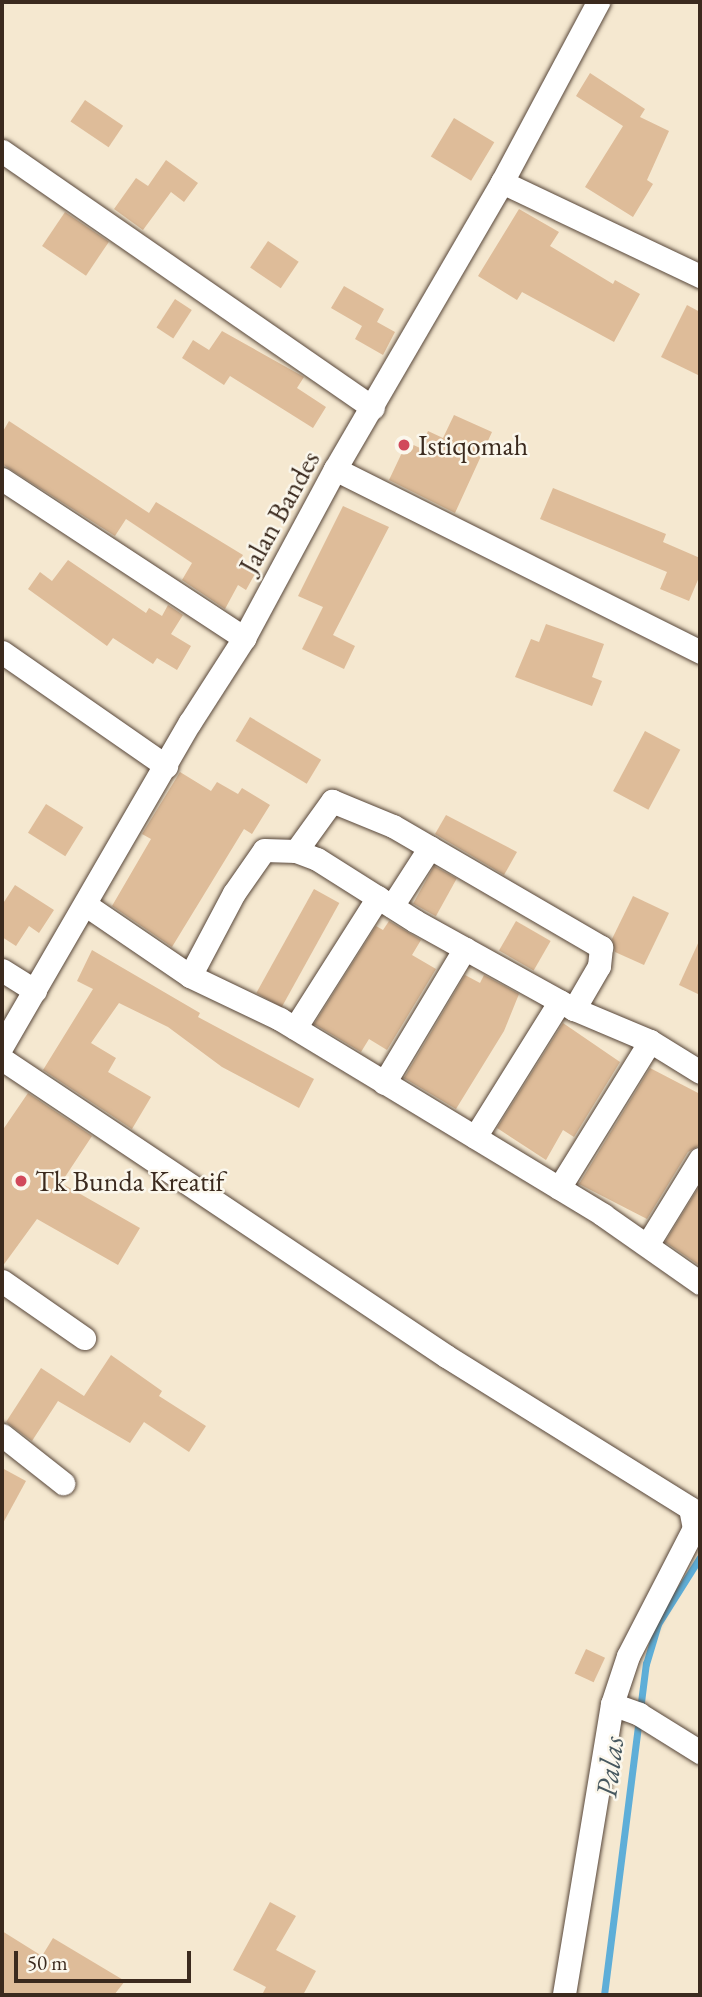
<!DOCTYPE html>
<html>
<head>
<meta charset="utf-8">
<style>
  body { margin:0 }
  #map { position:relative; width:702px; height:1997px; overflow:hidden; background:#f5e8d0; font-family:"EB Garamond",serif }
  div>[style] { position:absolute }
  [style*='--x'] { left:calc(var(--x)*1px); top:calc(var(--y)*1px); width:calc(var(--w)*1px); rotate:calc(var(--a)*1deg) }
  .stream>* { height:7px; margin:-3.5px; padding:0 3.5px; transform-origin:3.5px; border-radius:3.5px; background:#5eaed8 }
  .building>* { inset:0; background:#debc99; transform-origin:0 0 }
  .roads { filter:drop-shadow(0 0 2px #574639) drop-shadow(0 0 2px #574639) }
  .street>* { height:23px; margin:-11.5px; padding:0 11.5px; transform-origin:11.5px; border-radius:11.5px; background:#fff }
  .dots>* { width:19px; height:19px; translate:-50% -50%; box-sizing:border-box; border:4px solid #fbf7ec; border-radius:50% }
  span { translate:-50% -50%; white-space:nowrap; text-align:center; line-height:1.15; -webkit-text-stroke:5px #fbf7ec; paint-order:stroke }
  .poi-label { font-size:28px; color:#3b2a1e }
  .left { translate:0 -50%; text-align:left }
  .street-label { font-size:28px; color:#3b2a1e }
  .water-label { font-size:30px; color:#47585f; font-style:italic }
  .frame { position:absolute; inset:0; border:4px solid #3b2a1e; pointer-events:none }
  .scale { position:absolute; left:14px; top:1951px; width:177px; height:32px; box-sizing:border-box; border:4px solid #3b2a1e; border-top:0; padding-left:9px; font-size:21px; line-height:24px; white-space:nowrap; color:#3b2a1e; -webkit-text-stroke:5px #fbf7ec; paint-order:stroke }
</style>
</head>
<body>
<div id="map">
  <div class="stream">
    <div style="--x:604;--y:1995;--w:334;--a:-82.8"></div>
    <div style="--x:646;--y:1664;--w:42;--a:-73.3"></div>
    <div style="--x:658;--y:1624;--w:79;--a:-57.9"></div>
  </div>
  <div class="building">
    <div style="clip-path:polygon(590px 73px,645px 109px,640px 117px,669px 131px,647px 180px,653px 184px,633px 217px,585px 187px,623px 126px,576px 96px)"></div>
    <div style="left:85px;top:100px;width:46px;height:26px;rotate:34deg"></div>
    <div style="left:454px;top:118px;width:47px;height:45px;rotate:31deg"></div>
    <div style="clip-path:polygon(166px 160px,198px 183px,184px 202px,171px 192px,143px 230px,114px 209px,136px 178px,148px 186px)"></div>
    <div style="clip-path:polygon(519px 209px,559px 232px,550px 246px,613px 284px,615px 280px,640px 294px,614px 342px,522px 292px,517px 300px,478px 276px)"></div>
    <div style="left:65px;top:212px;width:53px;height:41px;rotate:34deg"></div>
    <div style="left:268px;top:241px;width:37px;height:32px;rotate:34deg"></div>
    <div style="clip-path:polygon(344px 286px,384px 309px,377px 322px,395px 332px,383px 355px,355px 339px,362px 326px,331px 308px)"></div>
    <div style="left:175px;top:299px;width:20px;height:34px;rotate:33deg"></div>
    <div style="clip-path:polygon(687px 305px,700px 312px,700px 376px,661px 357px)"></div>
    <div style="clip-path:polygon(222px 331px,304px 377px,297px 388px,326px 407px,313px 428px,230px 376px,224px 385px,182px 358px,193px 340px,209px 350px)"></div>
    <div style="clip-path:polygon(454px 415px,492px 432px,455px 513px,389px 480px,407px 442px,420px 448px,428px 431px,443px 438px)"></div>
    <div style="clip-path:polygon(9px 421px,149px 513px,156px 502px,243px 555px,239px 562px,256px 572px,246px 590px,238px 585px,225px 609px,182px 580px,192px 563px,126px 519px,115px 536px,2px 464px,2px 433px)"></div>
    <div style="clip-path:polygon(553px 488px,666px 534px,663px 542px,700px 558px,700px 575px,689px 601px,660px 589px,667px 572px,540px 519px)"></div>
    <div style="clip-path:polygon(343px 506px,389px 527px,333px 635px,355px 646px,344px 669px,302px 649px,323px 607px,298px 596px)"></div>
    <div style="clip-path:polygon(68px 560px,146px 613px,149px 608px,162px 616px,168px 605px,183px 615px,171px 634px,191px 646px,177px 670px,157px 658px,153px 664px,113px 638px,107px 646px,28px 589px,40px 572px,52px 581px)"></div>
    <div style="clip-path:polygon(546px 624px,604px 644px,592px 677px,602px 681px,592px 706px,515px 677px,531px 639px,539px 642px)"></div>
    <div style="left:250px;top:717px;width:83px;height:28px;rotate:31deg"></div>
    <div style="left:645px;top:731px;width:40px;height:68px;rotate:28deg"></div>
    <div style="clip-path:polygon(180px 772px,211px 791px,217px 782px,238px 794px,242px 788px,270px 805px,252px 834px,244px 829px,172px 947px,112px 906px,151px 839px,142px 834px)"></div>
    <div style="left:46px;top:804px;width:44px;height:34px;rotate:32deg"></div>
    <div style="clip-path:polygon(446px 815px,517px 852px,504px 875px,435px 834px)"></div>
    <div style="left:434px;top:866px;width:26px;height:43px;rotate:29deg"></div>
    <div style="clip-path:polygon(15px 885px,54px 910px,39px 933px,29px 926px,16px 946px,2px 937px,2px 905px)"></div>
    <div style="left:314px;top:889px;width:29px;height:119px;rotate:29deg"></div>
    <div style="clip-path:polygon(633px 896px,669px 913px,644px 965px,615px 952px,612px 939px)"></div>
    <div style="clip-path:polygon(389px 921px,421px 940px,412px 955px,436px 969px,387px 1050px,369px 1039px,361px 1052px,314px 1024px,376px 926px,383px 930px)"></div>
    <div style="left:516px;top:921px;width:40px;height:34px;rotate:30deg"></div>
    <div style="clip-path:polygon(700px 939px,700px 995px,679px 985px)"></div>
    <div style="clip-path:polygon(92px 950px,200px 1013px,198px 1017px,314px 1079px,299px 1108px,222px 1067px,168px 1027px,119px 1003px,91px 1043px,116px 1058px,108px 1072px,151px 1097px,132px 1129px,43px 1070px,93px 989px,77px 981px)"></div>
    <div style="clip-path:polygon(465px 975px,480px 983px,484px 975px,519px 994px,504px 1031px,456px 1109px,404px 1078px)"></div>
    <div style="clip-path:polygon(563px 1023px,620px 1062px,574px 1137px,563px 1130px,546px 1160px,497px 1128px)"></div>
    <div style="clip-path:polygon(650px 1068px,700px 1094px,700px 1145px,688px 1152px,647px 1219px,579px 1184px)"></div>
    <div style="clip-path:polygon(28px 1093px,92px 1136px,61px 1183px,140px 1228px,118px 1265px,37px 1219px,2px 1267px,2px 1131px)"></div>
    <div style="clip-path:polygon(700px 1185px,700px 1266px,665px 1242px)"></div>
    <div style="clip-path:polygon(111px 1355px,162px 1391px,159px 1396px,206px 1426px,189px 1452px,144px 1422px,130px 1443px,58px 1401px,32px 1441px,6px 1422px,41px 1368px,84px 1396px)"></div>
    <div style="clip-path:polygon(2px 1468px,26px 1481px,2px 1525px)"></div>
    <div style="left:586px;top:1649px;width:21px;height:27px;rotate:25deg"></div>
    <div style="clip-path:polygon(270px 1902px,296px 1916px,276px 1950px,316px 1971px,303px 1995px,262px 1995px,266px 1987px,233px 1970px)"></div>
    <div style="clip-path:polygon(2px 1931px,42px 1956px,53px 1938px,125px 1981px,114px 1995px,2px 1995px)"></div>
  </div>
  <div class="roads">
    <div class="street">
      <div style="--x:2;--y:151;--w:451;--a:34.7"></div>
      <div style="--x:502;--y:182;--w:219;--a:25.4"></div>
      <div style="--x:335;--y:469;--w:408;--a:26.6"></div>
      <div style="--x:2;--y:479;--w:290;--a:33.3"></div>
      <div style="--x:2;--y:652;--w:200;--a:34.8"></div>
      <div style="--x:296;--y:851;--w:62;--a:-54.2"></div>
      <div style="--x:332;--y:801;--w:66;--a:22.3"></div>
      <div style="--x:393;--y:826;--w:241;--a:30.2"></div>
      <div style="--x:601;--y:947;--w:19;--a:96"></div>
      <div style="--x:599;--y:966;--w:50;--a:120.2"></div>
      <div style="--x:86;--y:905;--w:126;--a:34.3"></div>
      <div style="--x:190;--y:976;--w:100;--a:25.5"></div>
      <div style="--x:280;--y:1019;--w:378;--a:31.2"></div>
      <div style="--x:603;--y:1215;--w:118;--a:35"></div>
      <div style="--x:392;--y:906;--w:70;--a:-57.2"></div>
      <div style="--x:2;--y:970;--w:39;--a:32"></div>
      <div style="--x:190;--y:976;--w:94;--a:-62.1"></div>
      <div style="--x:234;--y:893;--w:52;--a:-55.1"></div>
      <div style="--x:264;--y:850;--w:32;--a:2"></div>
      <div style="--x:296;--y:851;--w:22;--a:21"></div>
      <div style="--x:317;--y:859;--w:116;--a:32.3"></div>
      <div style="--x:415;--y:921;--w:182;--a:29"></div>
      <div style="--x:574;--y:1009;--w:82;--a:22.8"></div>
      <div style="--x:650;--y:1041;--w:59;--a:31.8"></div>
      <div style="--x:295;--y:1028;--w:155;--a:-57.6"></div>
      <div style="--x:2;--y:1046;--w:375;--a:-59.9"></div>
      <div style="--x:190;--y:722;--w:100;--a:-57.3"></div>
      <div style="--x:244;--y:638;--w:192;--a:-61.7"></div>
      <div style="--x:335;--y:469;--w:332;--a:-59.8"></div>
      <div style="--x:502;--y:182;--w:204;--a:-61.9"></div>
      <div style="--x:2;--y:1059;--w:534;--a:33.78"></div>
      <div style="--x:446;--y:1356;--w:287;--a:31.9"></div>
      <div style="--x:690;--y:1508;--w:20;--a:79"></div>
      <div style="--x:694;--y:1528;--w:144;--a:117.3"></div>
      <div style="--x:628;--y:1656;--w:51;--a:108.4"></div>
      <div style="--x:612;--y:1704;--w:295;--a:99.4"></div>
      <div style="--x:384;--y:1083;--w:157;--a:-59"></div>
      <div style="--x:475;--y:1137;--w:160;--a:-58"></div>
      <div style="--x:559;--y:1188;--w:173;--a:-58.2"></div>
      <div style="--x:647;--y:1245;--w:101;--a:-58.4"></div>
      <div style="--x:2;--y:1281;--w:100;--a:34.8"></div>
      <div style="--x:2;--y:1435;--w:78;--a:38.2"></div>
      <div style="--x:612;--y:1704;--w:29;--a:20"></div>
      <div style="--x:639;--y:1714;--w:72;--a:31.9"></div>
    </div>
  </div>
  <div class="dots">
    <div style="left:404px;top:445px;background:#d1495b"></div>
    <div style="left:21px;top:1181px;background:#d1495b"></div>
  </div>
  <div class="poi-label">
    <span class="left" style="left:418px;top:445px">Istiqomah</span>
    <span class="left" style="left:35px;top:1181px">Tk Bunda Kreatif</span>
  </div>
  <div class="street-label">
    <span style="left:279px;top:512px;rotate:-61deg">Jalan Bandes</span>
  </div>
  <div class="water-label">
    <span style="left:610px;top:1767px;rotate:-83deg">Palas</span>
  </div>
  <div class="frame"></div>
  <div class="scale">50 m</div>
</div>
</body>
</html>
